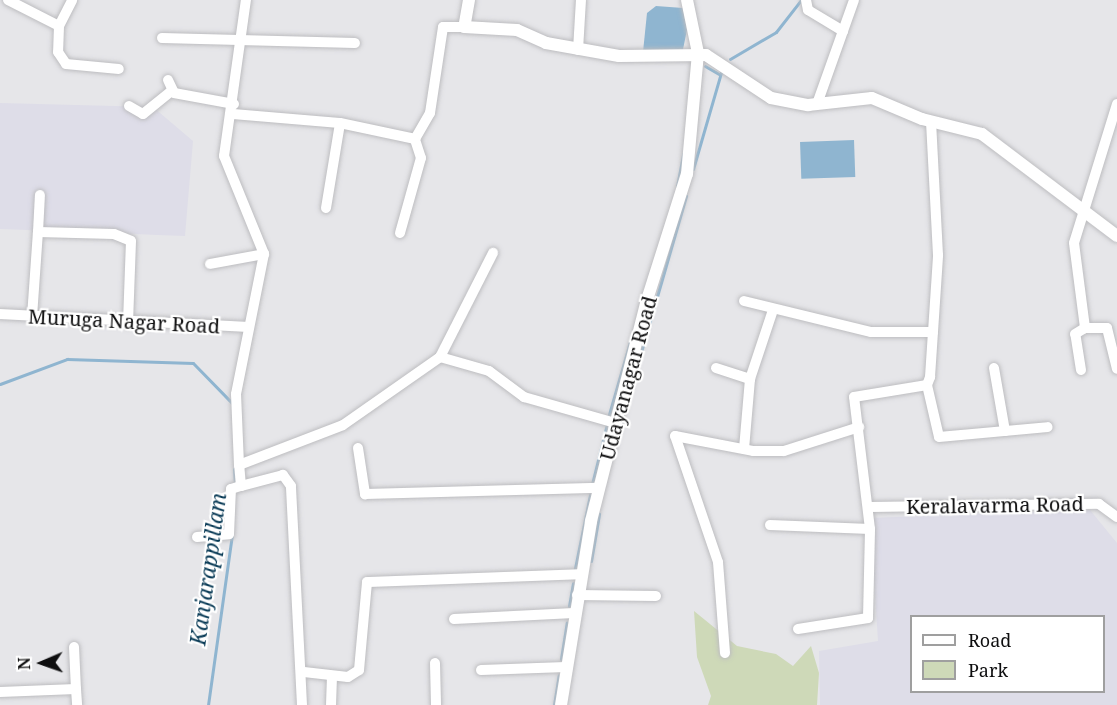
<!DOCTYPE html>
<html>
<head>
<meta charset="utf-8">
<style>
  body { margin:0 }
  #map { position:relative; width:1117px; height:705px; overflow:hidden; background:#e6e6e9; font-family:"Noto Serif",serif }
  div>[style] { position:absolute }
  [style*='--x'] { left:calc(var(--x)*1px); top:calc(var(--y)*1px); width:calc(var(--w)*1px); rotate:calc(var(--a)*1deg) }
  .built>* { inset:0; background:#dedde8 }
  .green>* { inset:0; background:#ced9b8 }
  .water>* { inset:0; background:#8fb5d0; transform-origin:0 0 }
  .stream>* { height:3px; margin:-1.5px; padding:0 1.5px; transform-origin:1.5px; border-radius:1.5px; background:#8fb5d0 }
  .roads { filter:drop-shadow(0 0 2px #bdbdc0) drop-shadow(0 0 2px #bdbdc0) }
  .minor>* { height:10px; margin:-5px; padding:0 5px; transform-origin:5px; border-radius:5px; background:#fff }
  .tertiary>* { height:12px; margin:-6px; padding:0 6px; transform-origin:6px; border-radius:6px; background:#fff }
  span { translate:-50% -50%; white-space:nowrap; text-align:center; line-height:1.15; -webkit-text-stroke:4.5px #fff; paint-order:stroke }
  .street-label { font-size:20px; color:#0e0e0f }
  .water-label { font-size:21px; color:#063854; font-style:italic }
  .legend { position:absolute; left:910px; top:615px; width:195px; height:78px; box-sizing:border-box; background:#fff; border:2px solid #9f9f9f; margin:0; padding:8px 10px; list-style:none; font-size:18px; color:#0e0e0f }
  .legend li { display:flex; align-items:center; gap:12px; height:30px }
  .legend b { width:30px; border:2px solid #9f9f9f }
  .north { position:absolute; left:12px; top:633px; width:60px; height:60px; -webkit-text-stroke:4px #fff; paint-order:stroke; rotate:268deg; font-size:16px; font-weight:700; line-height:24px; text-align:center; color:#0e0e0f }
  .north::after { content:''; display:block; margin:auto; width:21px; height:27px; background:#0e0e0f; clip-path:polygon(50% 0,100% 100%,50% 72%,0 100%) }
</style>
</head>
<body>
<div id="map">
  <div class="built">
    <div style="clip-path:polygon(0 103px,153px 107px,193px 141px,185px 236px,0 229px)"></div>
    <div style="clip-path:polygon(evenodd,1090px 510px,1117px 543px,1117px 705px,820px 705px,819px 651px,878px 641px,870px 518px,1090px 510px,912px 616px,1104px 616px,1104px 692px,912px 692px,912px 616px)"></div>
  </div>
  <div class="green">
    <div style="clip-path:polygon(694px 611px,737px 646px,776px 654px,793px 666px,811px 646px,819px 673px,817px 705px,708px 705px,711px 696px,697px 657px)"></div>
  </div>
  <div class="water">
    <div style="clip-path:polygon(656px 6px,683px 8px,687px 30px,682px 54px,643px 52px,647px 13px)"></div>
    <div style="left:854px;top:140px;width:37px;height:54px;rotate:88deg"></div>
  </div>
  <div class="stream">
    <div style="--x:730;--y:59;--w:53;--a:-30.4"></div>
    <div style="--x:776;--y:32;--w:41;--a:-52"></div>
    <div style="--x:705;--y:66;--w:16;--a:30"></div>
    <div style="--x:693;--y:169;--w:104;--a:-73.8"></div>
    <div style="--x:677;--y:186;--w:33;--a:-79"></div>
    <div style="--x:632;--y:383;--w:195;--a:-73.9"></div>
    <div style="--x:0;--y:384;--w:72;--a:-20.5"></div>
    <div style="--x:67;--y:359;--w:126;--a:1.8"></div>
    <div style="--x:193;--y:363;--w:56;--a:45.7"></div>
    <div style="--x:608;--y:418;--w:86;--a:-73.9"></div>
    <div style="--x:234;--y:469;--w:15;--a:86"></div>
    <div style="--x:592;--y:484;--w:62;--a:-76"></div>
    <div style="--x:591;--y:561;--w:48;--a:-80.3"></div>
    <div style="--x:574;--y:573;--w:80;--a:-78.4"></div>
    <div style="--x:569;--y:606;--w:23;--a:-80"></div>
    <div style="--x:561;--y:659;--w:37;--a:-81"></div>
    <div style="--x:208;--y:705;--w:172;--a:-82"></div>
    <div style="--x:554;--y:705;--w:30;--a:-81"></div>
  </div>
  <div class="roads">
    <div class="minor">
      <div style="--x:8;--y:0;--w:57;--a:27"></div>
      <div style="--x:59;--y:26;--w:26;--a:92"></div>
      <div style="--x:58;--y:52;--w:14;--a:56"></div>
      <div style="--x:66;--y:64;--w:53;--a:5.4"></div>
      <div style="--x:806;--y:0;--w:10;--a:79"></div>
      <div style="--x:808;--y:10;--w:41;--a:31"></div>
      <div style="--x:59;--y:26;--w:29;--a:-63"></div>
      <div style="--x:162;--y:38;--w:193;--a:1.5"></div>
      <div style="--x:578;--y:50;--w:50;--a:-86.6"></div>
      <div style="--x:168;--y:80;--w:14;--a:65"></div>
      <div style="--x:174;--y:93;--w:61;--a:10.4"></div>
      <div style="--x:817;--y:104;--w:110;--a:-70.4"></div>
      <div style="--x:1117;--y:104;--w:145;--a:107.2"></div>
      <div style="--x:1074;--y:243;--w:86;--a:82.6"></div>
      <div style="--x:1085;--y:328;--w:22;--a:0"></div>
      <div style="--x:1107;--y:328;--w:42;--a:76.3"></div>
      <div style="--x:129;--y:106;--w:16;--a:30"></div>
      <div style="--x:143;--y:114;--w:36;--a:-39"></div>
      <div style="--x:233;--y:114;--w:107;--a:4.8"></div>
      <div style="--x:340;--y:123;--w:77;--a:12"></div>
      <div style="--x:415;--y:139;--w:30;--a:-60"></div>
      <div style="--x:430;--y:113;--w:87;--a:-81.4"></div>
      <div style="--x:443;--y:27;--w:21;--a:0"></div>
      <div style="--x:326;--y:208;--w:86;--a:-80.6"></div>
      <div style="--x:38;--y:232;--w:37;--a:-87"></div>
      <div style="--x:400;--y:233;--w:78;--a:-74.4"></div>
      <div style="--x:421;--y:158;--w:20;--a:-108"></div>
      <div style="--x:210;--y:264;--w:55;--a:-10.5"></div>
      <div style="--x:744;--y:301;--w:131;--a:13.7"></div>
      <div style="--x:871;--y:332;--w:62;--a:0"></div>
      <div style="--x:0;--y:314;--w:249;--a:3"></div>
      <div style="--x:32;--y:317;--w:85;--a:-86"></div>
      <div style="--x:38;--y:232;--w:76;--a:1.5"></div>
      <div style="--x:114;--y:234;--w:18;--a:22"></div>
      <div style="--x:131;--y:241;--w:82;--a:92.1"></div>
      <div style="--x:440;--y:357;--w:117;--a:-63"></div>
      <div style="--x:716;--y:368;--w:36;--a:18"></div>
      <div style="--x:750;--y:379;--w:70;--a:94.9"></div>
      <div style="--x:994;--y:368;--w:64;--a:80.1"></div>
      <div style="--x:1081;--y:370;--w:36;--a:-99"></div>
      <div style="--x:1075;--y:334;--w:12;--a:-31"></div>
      <div style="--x:750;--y:379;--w:73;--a:-71.6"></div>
      <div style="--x:927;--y:385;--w:53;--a:77"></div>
      <div style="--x:939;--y:437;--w:109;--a:-5.2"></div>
      <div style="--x:358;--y:448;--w:47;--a:81.3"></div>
      <div style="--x:365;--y:494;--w:235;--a:-1.5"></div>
      <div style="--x:239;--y:465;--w:71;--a:-92.4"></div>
      <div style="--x:236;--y:394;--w:143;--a:-78.7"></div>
      <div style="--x:264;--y:254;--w:106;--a:-112.2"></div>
      <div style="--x:224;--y:156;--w:158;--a:-82"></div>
      <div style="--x:870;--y:507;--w:229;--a:-0.8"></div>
      <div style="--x:1099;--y:504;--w:22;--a:36"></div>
      <div style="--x:770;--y:525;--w:100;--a:2.3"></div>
      <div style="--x:870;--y:529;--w:133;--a:-96.9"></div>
      <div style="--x:854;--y:397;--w:74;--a:-9.3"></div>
      <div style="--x:927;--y:385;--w:9;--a:-69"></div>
      <div style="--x:930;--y:377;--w:122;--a:-86.2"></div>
      <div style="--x:938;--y:255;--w:134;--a:-93"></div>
      <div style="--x:197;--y:537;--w:32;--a:-5"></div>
      <div style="--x:229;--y:534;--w:45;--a:-87.5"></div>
      <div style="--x:231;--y:489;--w:10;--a:-17"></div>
      <div style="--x:577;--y:595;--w:79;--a:0.7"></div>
      <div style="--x:454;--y:619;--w:120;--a:-2.9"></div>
      <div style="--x:798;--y:629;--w:71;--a:-8.9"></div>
      <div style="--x:868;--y:618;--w:89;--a:-88.7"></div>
      <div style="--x:74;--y:647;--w:42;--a:87.3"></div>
      <div style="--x:725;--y:653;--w:91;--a:-94.4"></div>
      <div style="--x:718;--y:562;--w:133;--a:-108.8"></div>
      <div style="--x:675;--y:436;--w:79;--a:10.9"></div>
      <div style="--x:753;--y:451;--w:31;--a:0"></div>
      <div style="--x:784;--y:451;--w:79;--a:-17.7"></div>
      <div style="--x:435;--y:663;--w:42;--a:88.6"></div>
      <div style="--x:481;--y:670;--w:85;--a:-2"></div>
      <div style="--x:304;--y:672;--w:44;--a:6.5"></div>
      <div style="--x:348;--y:677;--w:13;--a:-32"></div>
      <div style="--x:359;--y:670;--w:88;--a:-84.8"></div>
      <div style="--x:367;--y:582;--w:214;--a:-2.1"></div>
      <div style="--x:0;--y:692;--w:76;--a:-2.3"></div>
      <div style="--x:76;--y:689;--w:16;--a:86"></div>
      <div style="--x:302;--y:705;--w:219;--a:-92.9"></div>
      <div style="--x:291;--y:486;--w:14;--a:-126"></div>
      <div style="--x:283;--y:475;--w:43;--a:165.3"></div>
      <div style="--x:241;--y:486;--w:21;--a:-95"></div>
      <div style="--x:239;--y:465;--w:111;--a:-21"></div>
      <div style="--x:343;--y:425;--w:118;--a:-35"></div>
      <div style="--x:440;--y:357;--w:51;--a:15.9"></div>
      <div style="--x:489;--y:371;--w:44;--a:36.6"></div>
      <div style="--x:524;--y:397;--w:95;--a:15.9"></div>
      <div style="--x:331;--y:705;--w:29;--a:-88"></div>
    </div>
    <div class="tertiary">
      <div style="--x:469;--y:0;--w:27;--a:100"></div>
      <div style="--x:464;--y:27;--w:53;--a:3.2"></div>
      <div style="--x:517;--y:30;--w:32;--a:24"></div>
      <div style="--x:546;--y:43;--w:74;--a:10.1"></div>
      <div style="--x:619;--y:56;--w:87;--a:-0.7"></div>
      <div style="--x:706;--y:55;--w:78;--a:33.5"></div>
      <div style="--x:771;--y:98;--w:38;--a:11"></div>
      <div style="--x:808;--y:105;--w:64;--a:-6.2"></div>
      <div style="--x:872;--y:98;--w:54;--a:22.8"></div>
      <div style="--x:922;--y:119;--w:62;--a:14"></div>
      <div style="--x:982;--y:134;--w:169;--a:37.1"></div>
      <div style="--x:561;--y:705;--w:186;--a:-80.7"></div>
      <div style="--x:591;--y:521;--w:225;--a:-75.8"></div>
      <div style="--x:646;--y:303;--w:135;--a:-72.4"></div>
      <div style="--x:687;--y:174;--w:121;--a:-84.8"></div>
      <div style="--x:698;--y:53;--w:54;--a:-101.7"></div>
    </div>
  </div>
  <div class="street-label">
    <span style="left:124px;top:321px;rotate:3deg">Muruga Nagar Road</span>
    <span style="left:628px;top:378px;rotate:-75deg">Udayanagar Road</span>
    <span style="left:995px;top:505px;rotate:-1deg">Keralavarma Road</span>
  </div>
  <div class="water-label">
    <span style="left:208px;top:569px;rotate:-82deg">Kanjarappillam</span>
  </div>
  <ul class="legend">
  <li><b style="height:8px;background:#fff"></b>Road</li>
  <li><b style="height:16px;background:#ced9b8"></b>Park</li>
  </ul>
  <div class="north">N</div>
</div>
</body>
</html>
